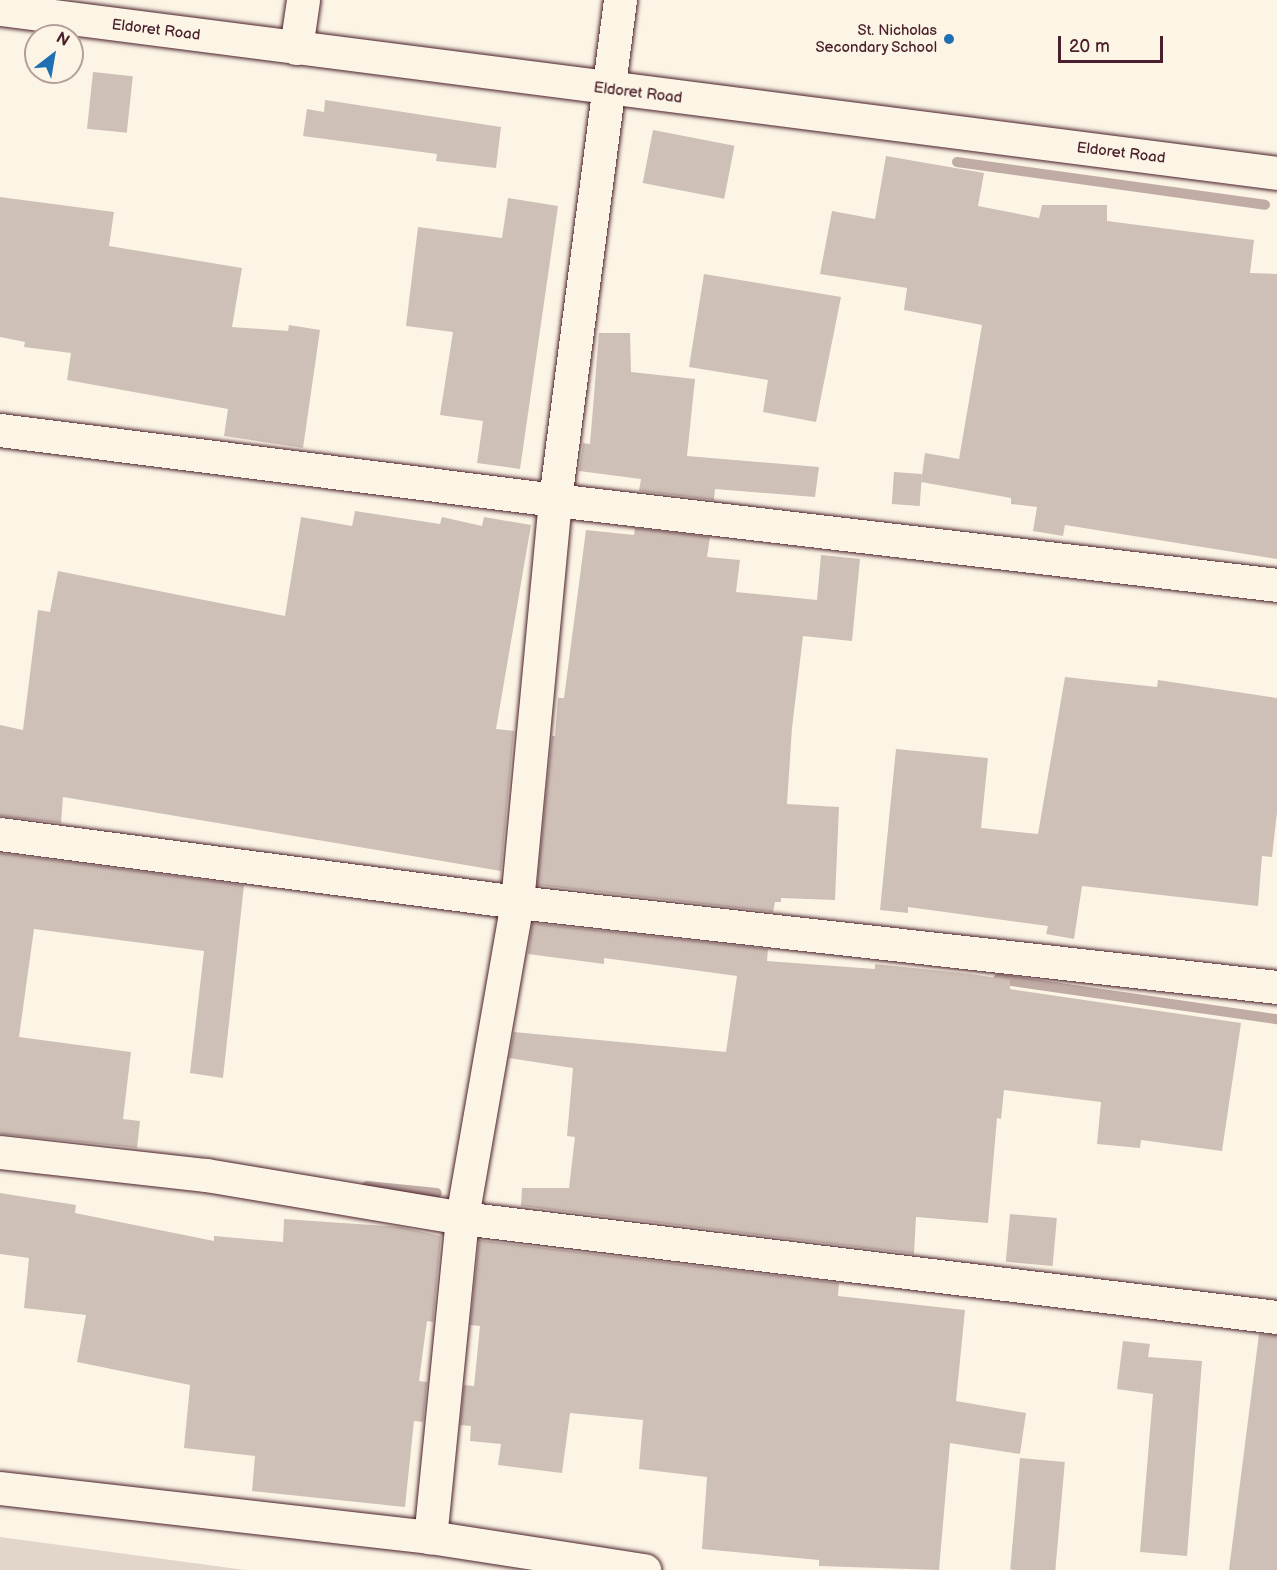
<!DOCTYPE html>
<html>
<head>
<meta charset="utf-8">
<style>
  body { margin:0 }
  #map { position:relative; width:1277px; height:1570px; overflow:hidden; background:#fcf5e5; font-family:"Balsamiq Sans",sans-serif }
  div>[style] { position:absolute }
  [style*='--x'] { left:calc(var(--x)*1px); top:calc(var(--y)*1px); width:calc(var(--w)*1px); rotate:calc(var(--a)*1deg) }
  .green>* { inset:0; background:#e2d5ca }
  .stream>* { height:10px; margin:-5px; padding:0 5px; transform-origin:5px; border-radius:5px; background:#c0aca5 }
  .building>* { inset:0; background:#cfc0b7; transform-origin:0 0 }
  .roads { filter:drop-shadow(0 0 2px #4a1f2b) drop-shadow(0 0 2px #4a1f2b) }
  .minor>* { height:33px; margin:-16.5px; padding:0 16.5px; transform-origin:16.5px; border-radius:16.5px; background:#fcf5e5 }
  .dots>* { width:16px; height:16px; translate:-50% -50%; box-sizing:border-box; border:3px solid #fcf5e5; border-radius:50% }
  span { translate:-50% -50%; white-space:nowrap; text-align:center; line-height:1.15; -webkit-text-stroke:4.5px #fcf5e5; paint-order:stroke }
  .street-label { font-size:15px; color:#4a1f2b }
  .poi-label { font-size:15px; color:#4a1f2b }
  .right { translate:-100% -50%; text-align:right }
  .north { position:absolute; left:24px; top:24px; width:60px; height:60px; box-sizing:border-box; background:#fcf5e5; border:2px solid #b59f9b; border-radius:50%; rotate:31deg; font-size:16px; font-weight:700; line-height:24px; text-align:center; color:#4a1f2b }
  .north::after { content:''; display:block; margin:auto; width:21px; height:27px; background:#1f6fb2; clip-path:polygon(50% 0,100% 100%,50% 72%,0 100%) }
  .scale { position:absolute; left:1058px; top:36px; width:105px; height:27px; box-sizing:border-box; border:3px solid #4a1f2b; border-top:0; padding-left:8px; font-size:18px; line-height:21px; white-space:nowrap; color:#4a1f2b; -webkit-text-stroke:4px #fcf5e5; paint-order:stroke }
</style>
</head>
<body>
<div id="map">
  <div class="green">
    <div style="clip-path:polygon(0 1537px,245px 1570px,0 1570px)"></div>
  </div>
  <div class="stream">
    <div style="--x:957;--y:162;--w:311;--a:7.9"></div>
    <div style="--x:998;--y:979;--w:282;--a:8.2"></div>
    <div style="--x:367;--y:1186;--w:70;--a:5.7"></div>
  </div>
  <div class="building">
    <div style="left:93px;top:72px;width:40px;height:57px;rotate:6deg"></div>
    <div style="clip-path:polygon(325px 100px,501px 127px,496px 168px,436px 161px,437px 154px,303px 136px,307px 109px,324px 112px)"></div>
    <div style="left:653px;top:130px;width:83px;height:54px;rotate:11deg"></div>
    <div style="clip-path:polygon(886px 156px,984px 173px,978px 206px,1039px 218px,1042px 205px,1107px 205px,1107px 221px,1254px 240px,1250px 273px,1277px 274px,1277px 559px,1065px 525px,1063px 536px,1033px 531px,1037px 507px,1011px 504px,1011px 498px,921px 482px,925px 453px,959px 459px,982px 325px,904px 310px,907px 288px,820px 274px,832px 211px,875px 219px)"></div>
    <div style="clip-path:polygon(0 197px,114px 212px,109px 246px,242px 268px,232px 327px,288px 331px,289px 325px,320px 330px,303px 448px,224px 436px,228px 409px,67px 380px,71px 353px,24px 347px,25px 342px,0 337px)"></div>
    <div style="clip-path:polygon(508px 198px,558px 206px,520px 469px,477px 463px,483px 421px,440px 415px,453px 332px,406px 326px,418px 227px,502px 238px)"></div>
    <div style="clip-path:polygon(704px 274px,841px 297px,816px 422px,763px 412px,768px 380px,689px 367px)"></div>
    <div style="clip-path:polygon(599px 333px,630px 333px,631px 372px,695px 379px,687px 456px,819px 467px,815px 497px,715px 489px,714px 500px,639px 491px,641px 479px,579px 471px,583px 443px,590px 444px)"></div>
    <div style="left:894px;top:472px;width:28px;height:32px;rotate:4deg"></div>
    <div style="clip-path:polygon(355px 511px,440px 524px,442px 517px,482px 526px,484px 517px,531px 525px,496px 729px,514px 731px,501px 871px,63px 797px,61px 823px,0 816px,0 725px,23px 730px,38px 610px,50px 612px,58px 571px,285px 616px,301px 517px,352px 526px)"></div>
    <div style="clip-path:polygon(635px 528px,710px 537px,707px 557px,740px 560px,736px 592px,817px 600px,821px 555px,860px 559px,852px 641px,803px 636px,792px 728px,787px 804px,839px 807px,835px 900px,781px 898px,781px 902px,775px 902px,773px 912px,537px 885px,552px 736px,555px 736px,558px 698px,564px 698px,586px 530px,634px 535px)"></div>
    <div style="clip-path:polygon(1065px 677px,1157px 687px,1158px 680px,1277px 698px,1277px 812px,1272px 857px,1262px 856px,1258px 906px,1082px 886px,1074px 939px,1046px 934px,1048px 926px,908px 907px,908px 913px,880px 910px,896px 749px,988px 758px,981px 828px,1038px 834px)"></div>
    <div style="clip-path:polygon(0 853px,244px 885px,223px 1078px,190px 1073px,204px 951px,34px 929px,19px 1037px,131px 1052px,123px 1119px,140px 1121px,137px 1148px,0 1134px)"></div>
    <div style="clip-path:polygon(532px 923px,768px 949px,767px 961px,875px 969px,875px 964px,971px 974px,1010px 980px,1010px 989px,1241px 1023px,1222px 1151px,1141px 1140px,1140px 1148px,1097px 1144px,1101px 1102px,1004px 1090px,1001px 1119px,997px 1118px,988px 1223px,916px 1217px,914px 1254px,521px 1206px,522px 1188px,569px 1188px,575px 1137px,567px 1136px,573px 1068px,509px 1058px,514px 1032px,726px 1052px,737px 976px,604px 958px,604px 964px,528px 954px)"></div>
    <div style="clip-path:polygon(0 1193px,76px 1205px,75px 1213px,214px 1241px,214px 1236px,283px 1242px,284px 1219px,401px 1227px,441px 1236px,433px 1322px,427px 1321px,419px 1381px,427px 1382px,423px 1422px,414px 1421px,405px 1507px,252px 1491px,255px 1456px,184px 1448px,190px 1385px,77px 1362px,86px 1315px,24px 1308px,29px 1258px,0 1254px)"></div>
    <div style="left:1010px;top:1214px;width:47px;height:48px;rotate:5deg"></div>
    <div style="clip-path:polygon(479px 1240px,839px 1283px,838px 1296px,965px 1310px,956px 1401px,1026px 1413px,1020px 1454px,950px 1443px,939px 1570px,819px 1566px,819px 1560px,702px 1549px,707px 1477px,639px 1469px,643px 1420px,570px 1413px,562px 1473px,498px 1465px,501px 1444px,470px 1441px,471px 1426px,460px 1425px,464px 1385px,474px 1386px,480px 1326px,470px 1325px)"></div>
    <div style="clip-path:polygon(1259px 1334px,1277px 1335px,1277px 1570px,1229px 1570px)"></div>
    <div style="clip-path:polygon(1123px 1341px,1150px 1344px,1148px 1357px,1202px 1361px,1187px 1556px,1140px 1552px,1153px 1394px,1117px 1389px)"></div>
    <div style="left:1020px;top:1458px;width:45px;height:112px;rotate:5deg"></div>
  </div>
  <div class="roads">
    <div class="minor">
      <div style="--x:620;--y:0;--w:504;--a:97.41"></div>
      <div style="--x:555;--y:500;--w:727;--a:6.71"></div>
      <div style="--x:0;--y:9;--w:1287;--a:7.32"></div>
      <div style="--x:296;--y:48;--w:49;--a:-81.7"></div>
      <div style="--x:0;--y:430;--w:559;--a:7.19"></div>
      <div style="--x:555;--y:500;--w:404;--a:95.4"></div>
      <div style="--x:517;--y:902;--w:321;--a:99.9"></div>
      <div style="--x:462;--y:1218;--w:321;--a:95.7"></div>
      <div style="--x:0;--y:834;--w:521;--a:7.49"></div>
      <div style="--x:517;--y:902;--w:765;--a:6.38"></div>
      <div style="--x:0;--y:1152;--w:207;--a:6.4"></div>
      <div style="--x:206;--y:1175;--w:260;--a:9.5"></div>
      <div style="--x:462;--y:1218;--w:821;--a:6.93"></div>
      <div style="--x:0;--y:1488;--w:433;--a:6.5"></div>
      <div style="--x:430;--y:1537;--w:217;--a:8.8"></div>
    </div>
  </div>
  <div class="dots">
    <div style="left:949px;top:39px;background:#1f6fb2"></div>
  </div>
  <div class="street-label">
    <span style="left:156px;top:30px;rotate:7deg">Eldoret Road</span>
    <span style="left:638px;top:93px;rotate:7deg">Eldoret Road</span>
    <span style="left:1121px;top:153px;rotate:7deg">Eldoret Road</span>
  </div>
  <div class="poi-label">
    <span class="right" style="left:937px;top:39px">St. Nicholas<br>Secondary School</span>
  </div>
  <div class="north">N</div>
  <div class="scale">20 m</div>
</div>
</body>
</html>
